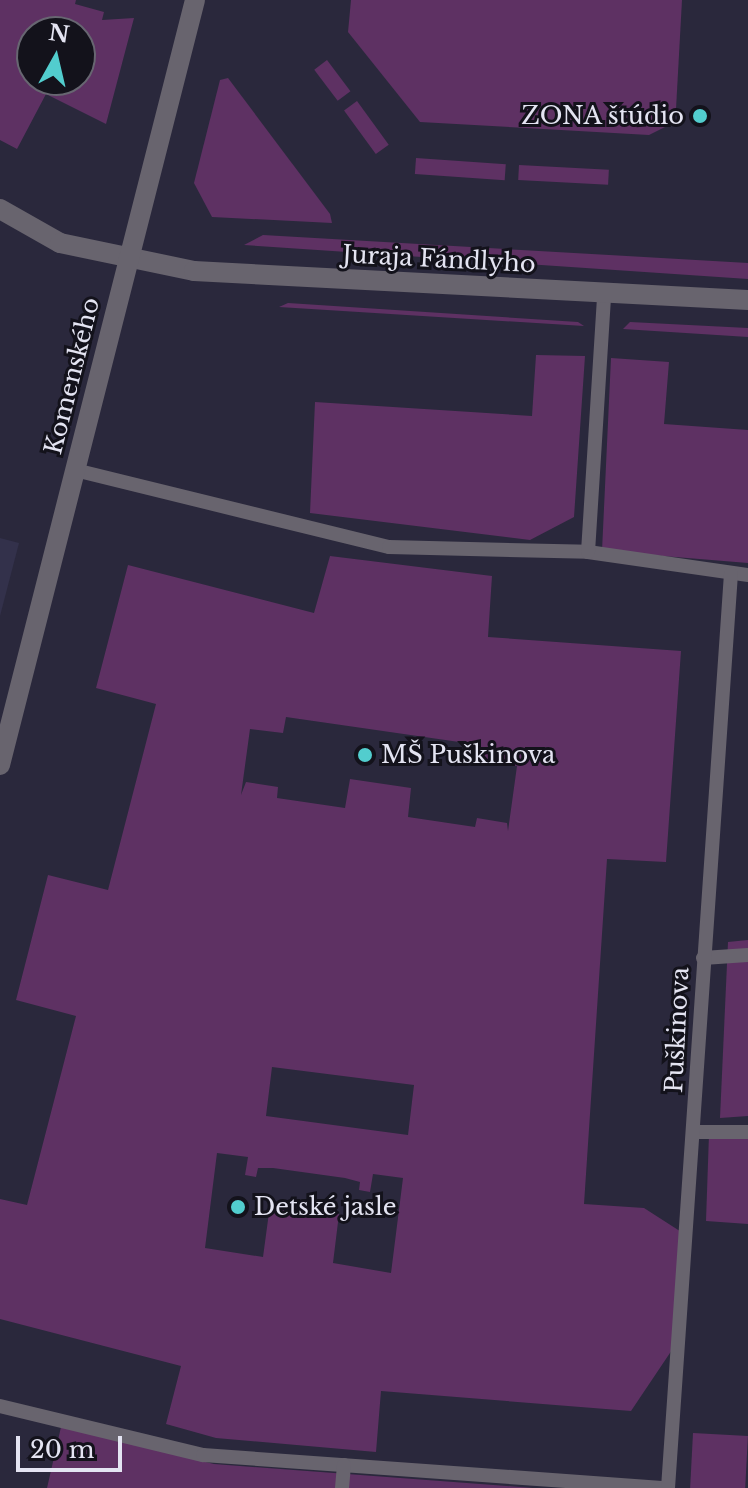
<!DOCTYPE html>
<html>
<head>
<meta charset="utf-8">
<style>
  body { margin:0 }
  #map { position:relative; width:748px; height:1488px; overflow:hidden; background:#2a283c; font-family:"Libre Baskerville",serif }
  div>[style] { position:absolute }
  [style*='--x'] { left:calc(var(--x)*1px); top:calc(var(--y)*1px); width:calc(var(--w)*1px); rotate:calc(var(--a)*1deg) }
  .built>* { inset:0; background:#33314b }
  .green>* { inset:0; background:#5e3163; transform-origin:0 0 }
  .lane>* { height:14px; margin:-7px; padding:0 7px; transform-origin:7px; border-radius:7px; background:#68646e }
  .street>* { height:20px; margin:-10px; padding:0 10px; transform-origin:10px; border-radius:10px; background:#68646e }
  .dots>* { width:22px; height:22px; translate:-50% -50%; box-sizing:border-box; border:4px solid #13121b; border-radius:50% }
  span { translate:-50% -50%; white-space:nowrap; text-align:center; line-height:1.15; -webkit-text-stroke:6px #13121b; paint-order:stroke }
  .poi-label { font-size:24px; color:#e4e4f2 }
  .right { translate:-100% -50%; text-align:right }
  .left { translate:0 -50%; text-align:left }
  .street-label { font-size:24px; color:#e4e4f2 }
  .north { position:absolute; left:16px; top:16px; width:80px; height:80px; box-sizing:border-box; background:#13121b; border:2px solid #676671; border-radius:50%; rotate:8deg; font-size:22px; font-weight:700; line-height:32px; text-align:center; color:#e4e4f2 }
  .north::after { content:''; display:block; margin:auto; width:28px; height:36px; background:#52cdce; clip-path:polygon(50% 0,100% 100%,50% 72%,0 100%) }
  .scale { position:absolute; left:16px; top:1436px; width:106px; height:36px; box-sizing:border-box; border:4px solid #e4e4f2; border-top:0; padding-left:10px; font-size:24px; line-height:28px; white-space:nowrap; color:#e4e4f2; -webkit-text-stroke:6px #13121b; paint-order:stroke }
</style>
</head>
<body>
<div id="map">
  <div class="built">
    <div style="clip-path:polygon(0 538px,19px 543px,0 616px)"></div>
  </div>
  <div class="green">
    <div style="clip-path:polygon(evenodd,0 0,76px 0,75px 4px,104px 12px,102px 20px,134px 18px,106px 124px,46px 94px,17px 149px,0 140px,0 0,80px 32px,80px 80px,32px 80px,32px 32px,80px 32px)"></div>
    <div style="clip-path:polygon(351px 0,682px 0,676px 109px,665px 127px,649px 135px,420px 122px,348px 32px)"></div>
    <div style="left:327px;top:60px;width:39px;height:16px;rotate:53deg"></div>
    <div style="clip-path:polygon(228px 78px,330px 214px,332px 223px,212px 217px,194px 183px,220px 80px)"></div>
    <div style="left:357px;top:101px;width:54px;height:16px;rotate:54deg"></div>
    <div style="left:416px;top:158px;width:90px;height:16px;rotate:4deg"></div>
    <div style="left:519px;top:165px;width:90px;height:15px;rotate:3deg"></div>
    <div style="clip-path:polygon(263px 235px,748px 263px,748px 279px,244px 245px)"></div>
    <div style="clip-path:polygon(288px 303px,578px 322px,584px 326px,279px 307px)"></div>
    <div style="clip-path:polygon(630px 322px,748px 328px,748px 337px,623px 329px)"></div>
    <div style="clip-path:polygon(536px 355px,585px 356px,574px 517px,530px 540px,310px 513px,315px 402px,532px 416px)"></div>
    <div style="clip-path:polygon(611px 358px,669px 362px,664px 424px,748px 430px,748px 563px,602px 551px)"></div>
    <div style="clip-path:polygon(evenodd,330px 556px,492px 576px,488px 637px,681px 651px,666px 862px,607px 859px,584px 1204px,644px 1208px,686px 1235px,678px 1341px,631px 1411px,381px 1391px,376px 1452px,216px 1438px,166px 1424px,181px 1366px,0 1319px,0 1199px,27px 1205px,76px 1016px,16px 1000px,48px 875px,108px 890px,156px 704px,96px 688px,128px 565px,314px 613px,330px 556px,286px 717px,466px 743px,464px 759px,517px 766px,508px 831px,507px 823px,477px 818px,475px 827px,408px 817px,411px 788px,350px 779px,345px 808px,277px 798px,278px 787px,246px 782px,241px 795px,250px 729px,283px 733px,286px 717px,330px 556px,272px 1067px,414px 1085px,408px 1135px,266px 1116px,272px 1067px,330px 556px,217px 1153px,248px 1157px,245px 1175px,256px 1177px,258px 1168px,273px 1168px,345px 1178px,360px 1182px,359px 1190px,370px 1192px,373px 1174px,403px 1178px,391px 1273px,333px 1263px,339px 1214px,270px 1205px,263px 1257px,205px 1248px,217px 1153px)"></div>
    <div style="clip-path:polygon(748px 940px,748px 1116px,720px 1118px,728px 942px)"></div>
    <div style="clip-path:polygon(748px 1130px,748px 1224px,706px 1221px,709px 1134px)"></div>
    <div style="clip-path:polygon(61px 1427px,214px 1464px,533px 1488px,47px 1488px)"></div>
    <div style="left:693px;top:1433px;width:55px;height:55px;rotate:3deg"></div>
  </div>
  <div class="lane">
    <div style="--x:75;--y:470;--w:323;--a:13.8"></div>
    <div style="--x:389;--y:547;--w:199;--a:1.4"></div>
    <div style="--x:588;--y:552;--w:162;--a:8.2"></div>
    <div style="--x:588;--y:552;--w:257;--a:-86.4"></div>
    <div style="--x:703;--y:958;--w:45;--a:-3.8"></div>
    <div style="--x:693;--y:1132;--w:55;--a:0"></div>
    <div style="--x:0;--y:1406;--w:209;--a:13.6"></div>
    <div style="--x:203;--y:1455;--w:460;--a:4.1"></div>
    <div style="--x:342;--y:1488;--w:23;--a:-85"></div>
    <div style="--x:668;--y:1488;--w:916;--a:-86.06"></div>
  </div>
  <div class="street">
    <div style="--x:0;--y:209;--w:69;--a:29.5"></div>
    <div style="--x:60;--y:243;--w:137;--a:11.8"></div>
    <div style="--x:194;--y:271;--w:555;--a:3"></div>
    <div style="--x:0;--y:765;--w:789;--a:-75.7"></div>
  </div>
  <div class="dots">
    <div style="left:700px;top:116px;background:#52cdce"></div>
    <div style="left:365px;top:755px;background:#52cdce"></div>
    <div style="left:238px;top:1207px;background:#52cdce"></div>
  </div>
  <div class="poi-label">
    <span class="right" style="left:684px;top:116px">ZONA štúdio</span>
    <span class="left" style="left:381px;top:755px">MŠ Puškinova</span>
    <span class="left" style="left:254px;top:1207px">Detské jasle</span>
  </div>
  <div class="street-label">
    <span style="left:439px;top:259px;rotate:3deg">Juraja Fándlyho</span>
    <span style="left:72px;top:376px;rotate:-76deg">Komenského</span>
    <span style="left:677px;top:1030px;rotate:-87deg">Puškinova</span>
  </div>
  <div class="north">N</div>
  <div class="scale">20 m</div>
</div>
</body>
</html>
